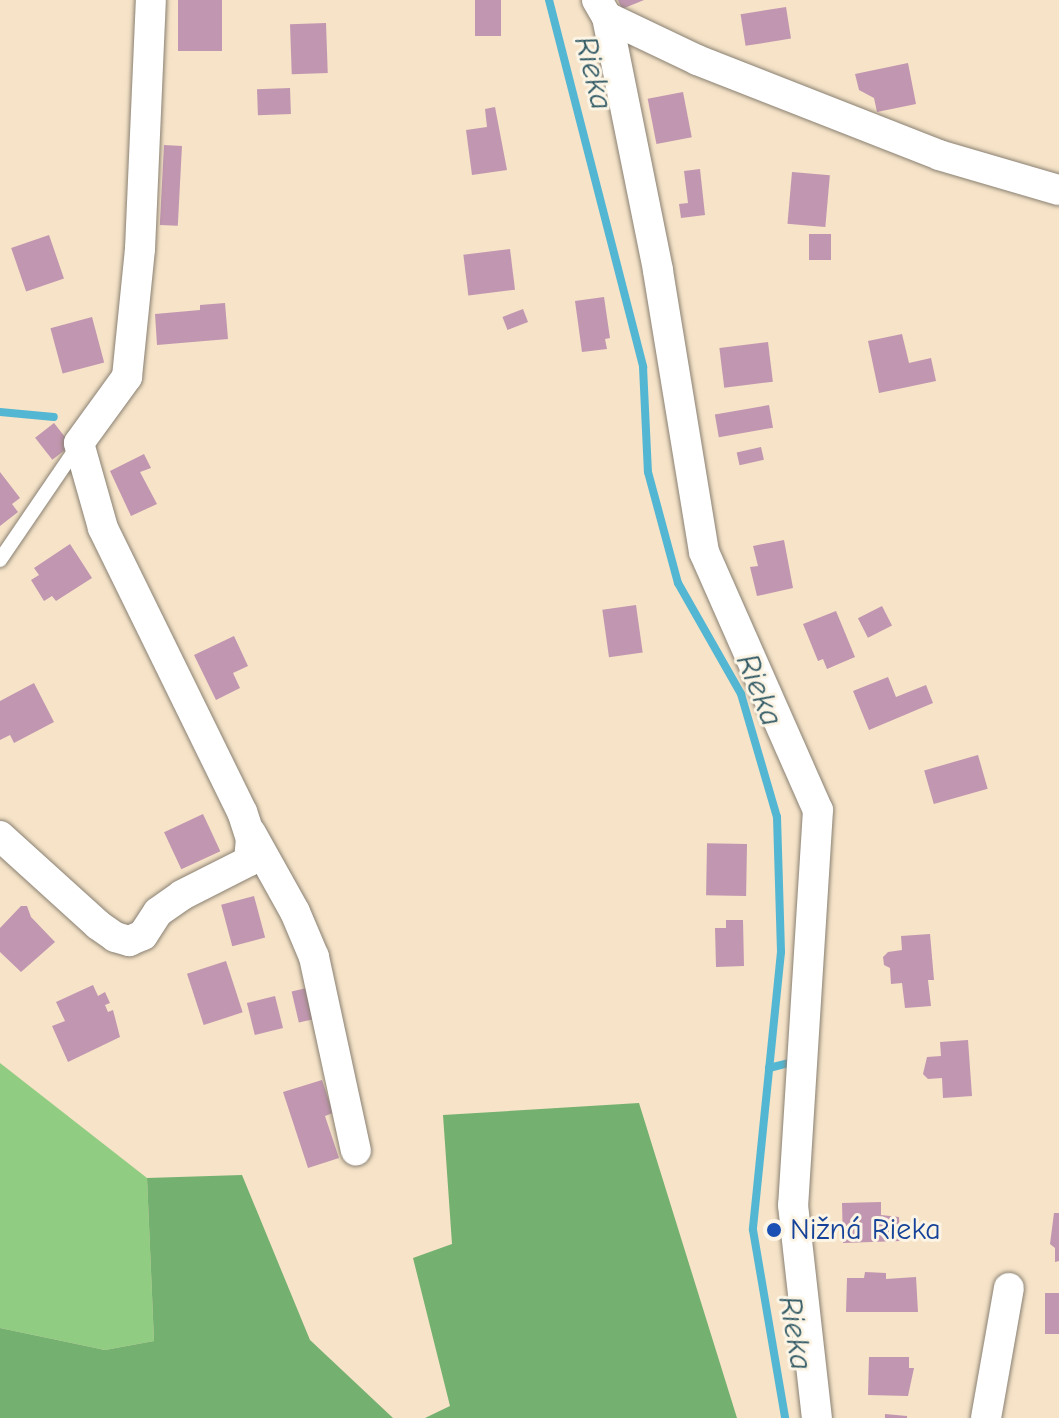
<!DOCTYPE html>
<html>
<head>
<meta charset="utf-8">
<style>
  body { margin:0 }
  #map { position:relative; width:1059px; height:1418px; overflow:hidden; background:#f6e3c8; font-family:"Comic Neue",sans-serif }
  div>[style] { position:absolute }
  [style*='--x'] { left:calc(var(--x)*1px); top:calc(var(--y)*1px); width:calc(var(--w)*1px); rotate:calc(var(--a)*1deg) }
  .green>* { inset:0; background:#90cc81 }
  .forest>* { inset:0; background:#74b06f }
  .stream>* { height:8px; margin:-4px; padding:0 4px; transform-origin:4px; border-radius:4px; background:#53b6d2 }
  .building>* { inset:0; background:#c196b0; transform-origin:0 0 }
  .roads { filter:drop-shadow(0 0 2px #898072) drop-shadow(0 0 2px #898072) }
  .lane>* { height:14px; margin:-7px; padding:0 7px; transform-origin:7px; border-radius:7px; background:#fff }
  .street>* { height:30px; margin:-15px; padding:0 15px; transform-origin:15px; border-radius:15px; background:#fff }
  .dots>* { width:22px; height:22px; translate:-50% -50%; box-sizing:border-box; border:4px solid #fcf5e5; border-radius:50% }
  span { translate:-50% -50%; white-space:nowrap; text-align:center; line-height:1.15; -webkit-text-stroke:6px #fcf5e5; paint-order:stroke }
  .transit-label { font-size:30px; color:#164399 }
  .left { translate:0 -50%; text-align:left }
  .water-label { font-size:32px; color:#325a65; font-style:italic }
</style>
</head>
<body>
<div id="map">
  <div class="green">
    <div style="clip-path:polygon(0 1063px,147px 1178px,154px 1341px,105px 1350px,0 1328px)"></div>
  </div>
  <div class="forest">
    <div style="clip-path:polygon(639px 1103px,737px 1418px,425px 1418px,450px 1406px,413px 1258px,452px 1244px,443px 1115px)"></div>
    <div style="clip-path:polygon(242px 1175px,310px 1340px,393px 1418px,0 1418px,0 1328px,105px 1350px,154px 1341px,147px 1178px)"></div>
  </div>
  <div class="stream">
    <div style="--x:549;--y:0;--w:379;--a:75.6"></div>
    <div style="--x:643;--y:367;--w:105;--a:87.3"></div>
    <div style="--x:648;--y:472;--w:115;--a:74.9"></div>
    <div style="--x:678;--y:583;--w:128;--a:60.4"></div>
    <div style="--x:741;--y:694;--w:128;--a:73.7"></div>
    <div style="--x:777;--y:817;--w:135;--a:88.3"></div>
    <div style="--x:781;--y:952;--w:279;--a:95.8"></div>
    <div style="--x:753;--y:1230;--w:191;--a:80.3"></div>
    <div style="--x:0;--y:412;--w:54;--a:5.3"></div>
    <div style="--x:769;--y:1068;--w:21;--a:-14"></div>
  </div>
  <div class="building">
    <div style="left:178px;top:0;width:44px;height:51px"></div>
    <div style="left:475px;top:0;width:26px;height:36px"></div>
    <div style="clip-path:polygon(618px 0,644px 0,622px 9px)"></div>
    <div style="left:786px;top:7px;width:32px;height:46px;rotate:81deg"></div>
    <div style="left:326px;top:23px;width:50px;height:36px;rotate:88deg"></div>
    <div style="clip-path:polygon(908px 63px,916px 104px,877px 112px,874px 98px,859px 90px,855px 74px)"></div>
    <div style="left:290px;top:88px;width:26px;height:33px;rotate:88deg"></div>
    <div style="left:683px;top:92px;width:46px;height:36px;rotate:79deg"></div>
    <div style="clip-path:polygon(495px 107px,507px 170px,472px 175px,466px 130px,487px 127px,485px 109px)"></div>
    <div style="left:164px;top:145px;width:18px;height:80px;rotate:3deg"></div>
    <div style="clip-path:polygon(700px 169px,705px 215px,681px 218px,679px 204px,688px 203px,684px 171px)"></div>
    <div style="left:792px;top:172px;width:38px;height:52px;rotate:5deg"></div>
    <div style="left:809px;top:234px;width:22px;height:26px"></div>
    <div style="left:49px;top:235px;width:46px;height:40px;rotate:71deg"></div>
    <div style="left:510px;top:249px;width:41px;height:47px;rotate:83deg"></div>
    <div style="clip-path:polygon(604px 297px,610px 338px,605px 339px,607px 349px,582px 352px,575px 301px)"></div>
    <div style="clip-path:polygon(225px 303px,228px 339px,157px 345px,155px 314px,200px 310px,200px 305px)"></div>
    <div style="left:523px;top:309px;width:14px;height:22px;rotate:69deg"></div>
    <div style="left:92px;top:317px;width:47px;height:43px;rotate:75deg"></div>
    <div style="clip-path:polygon(902px 334px,909px 363px,931px 358px,936px 381px,879px 393px,868px 341px)"></div>
    <div style="left:768px;top:342px;width:40px;height:49px;rotate:83deg"></div>
    <div style="left:769px;top:405px;width:23px;height:55px;rotate:80deg"></div>
    <div style="left:54px;top:423px;width:28px;height:24px;rotate:52deg"></div>
    <div style="left:761px;top:447px;width:13px;height:25px;rotate:77deg"></div>
    <div style="clip-path:polygon(144px 454px,151px 468px,140px 472px,157px 504px,131px 516px,110px 471px)"></div>
    <div style="clip-path:polygon(0 472px,20px 498px,12px 504px,18px 512px,0 526px)"></div>
    <div style="clip-path:polygon(784px 540px,793px 588px,757px 596px,750px 567px,758px 566px,753px 546px)"></div>
    <div style="clip-path:polygon(70px 544px,92px 578px,56px 601px,52px 596px,44px 601px,31px 580px,39px 575px,34px 568px)"></div>
    <div style="left:636px;top:605px;width:48px;height:34px;rotate:82deg"></div>
    <div style="left:882px;top:606px;width:22px;height:27px;rotate:63deg"></div>
    <div style="clip-path:polygon(836px 611px,855px 657px,827px 669px,823px 659px,818px 661px,803px 624px)"></div>
    <div style="clip-path:polygon(234px 636px,248px 666px,233px 673px,240px 688px,216px 700px,194px 655px)"></div>
    <div style="clip-path:polygon(888px 677px,896px 697px,926px 685px,933px 703px,869px 730px,853px 691px)"></div>
    <div style="clip-path:polygon(34px 683px,54px 722px,14px 743px,10px 735px,0 740px,0 701px)"></div>
    <div style="left:978px;top:755px;width:35px;height:56px;rotate:74deg"></div>
    <div style="left:203px;top:814px;width:41px;height:43px;rotate:65deg"></div>
    <div style="left:747px;top:844px;width:52px;height:40px;rotate:91deg"></div>
    <div style="left:254px;top:896px;width:43px;height:34px;rotate:75deg"></div>
    <div style="clip-path:polygon(21px 906px,27px 906px,31px 917px,55px 942px,21px 972px,0 952px,0 928px)"></div>
    <div style="clip-path:polygon(726px 920px,743px 920px,744px 966px,716px 967px,715px 928px,726px 928px)"></div>
    <div style="clip-path:polygon(930px 934px,934px 980px,928px 980px,931px 1006px,905px 1008px,902px 983px,891px 984px,890px 968px,884px 965px,883px 957px,888px 952px,902px 950px,901px 936px)"></div>
    <div style="left:226px;top:961px;width:54px;height:41px;rotate:72deg"></div>
    <div style="clip-path:polygon(93px 985px,98px 996px,105px 992px,110px 1003px,105px 1005px,108px 1012px,113px 1010px,120px 1037px,68px 1062px,52px 1026px,65px 1021px,56px 1002px)"></div>
    <div style="left:315px;top:986px;width:32px;height:24px;rotate:77deg"></div>
    <div style="left:275px;top:996px;width:33px;height:29px;rotate:76deg"></div>
    <div style="clip-path:polygon(968px 1040px,972px 1096px,943px 1098px,942px 1078px,928px 1079px,923px 1074px,927px 1057px,941px 1056px,940px 1042px)"></div>
    <div style="clip-path:polygon(322px 1080px,333px 1113px,325px 1116px,339px 1158px,308px 1168px,283px 1092px)"></div>
    <div style="clip-path:polygon(881px 1202px,881px 1215px,899px 1217px,900px 1241px,843px 1243px,842px 1203px)"></div>
    <div style="clip-path:polygon(1054px 1213px,1059px 1213px,1059px 1261px,1055px 1262px,1055px 1248px,1050px 1244px)"></div>
    <div style="clip-path:polygon(865px 1272px,886px 1273px,886px 1279px,916px 1277px,918px 1312px,846px 1312px,847px 1278px,864px 1278px)"></div>
    <div style="left:1059px;top:1293px;width:41px;height:14px;rotate:90deg"></div>
    <div style="clip-path:polygon(869px 1357px,909px 1357px,909px 1368px,914px 1368px,908px 1396px,868px 1395px)"></div>
    <div style="clip-path:polygon(885px 1414px,907px 1416px,907px 1418px,885px 1418px)"></div>
  </div>
  <div class="roads">
    <div class="lane">
      <div style="--x:0;--y:560;--w:137;--a:-55.7"></div>
    </div>
    <div class="street">
      <div style="--x:597;--y:0;--w:20;--a:60"></div>
      <div style="--x:607;--y:17;--w:259;--a:78.6"></div>
      <div style="--x:658;--y:271;--w:285;--a:80.7"></div>
      <div style="--x:704;--y:552;--w:282;--a:66.2"></div>
      <div style="--x:818;--y:810;--w:396;--a:93.6"></div>
      <div style="--x:793;--y:1205;--w:214;--a:83.6"></div>
      <div style="--x:607;--y:17;--w:100;--a:25.5"></div>
      <div style="--x:697;--y:60;--w:260;--a:21.4"></div>
      <div style="--x:939;--y:155;--w:125;--a:16.3"></div>
      <div style="--x:251;--y:833;--w:90;--a:60.9"></div>
      <div style="--x:295;--y:912;--w:49;--a:67.1"></div>
      <div style="--x:314;--y:957;--w:198;--a:77.8"></div>
      <div style="--x:0;--y:836;--w:132;--a:42.2"></div>
      <div style="--x:98;--y:925;--w:21;--a:35"></div>
      <div style="--x:115;--y:937;--w:15;--a:16"></div>
      <div style="--x:129;--y:941;--w:15;--a:-23"></div>
      <div style="--x:143;--y:935;--w:27;--a:-57"></div>
      <div style="--x:158;--y:912;--w:29;--a:-35"></div>
      <div style="--x:182;--y:895;--w:75;--a:-26.9"></div>
      <div style="--x:249;--y:861;--w:22;--a:-85"></div>
      <div style="--x:251;--y:839;--w:28;--a:-108"></div>
      <div style="--x:242;--y:812;--w:316;--a:-116.1"></div>
      <div style="--x:103;--y:528;--w:88;--a:-105.8"></div>
      <div style="--x:79;--y:443;--w:82;--a:-54"></div>
      <div style="--x:127;--y:377;--w:129;--a:-84.2"></div>
      <div style="--x:140;--y:249;--w:249;--a:-87.5"></div>
      <div style="--x:986;--y:1418;--w:132;--a:-80"></div>
    </div>
  </div>
  <div class="dots">
    <div style="left:774px;top:1230px;background:#1a4fb4"></div>
  </div>
  <div class="transit-label">
    <span class="left" style="left:790px;top:1230px">Nižná Rieka</span>
  </div>
  <div class="water-label">
    <span style="left:593px;top:73px;rotate:76deg">Rieka</span>
    <span style="left:759px;top:690px;rotate:68deg">Rieka</span>
    <span style="left:795px;top:1333px;rotate:80deg">Rieka</span>
  </div>
</div>
</body>
</html>
